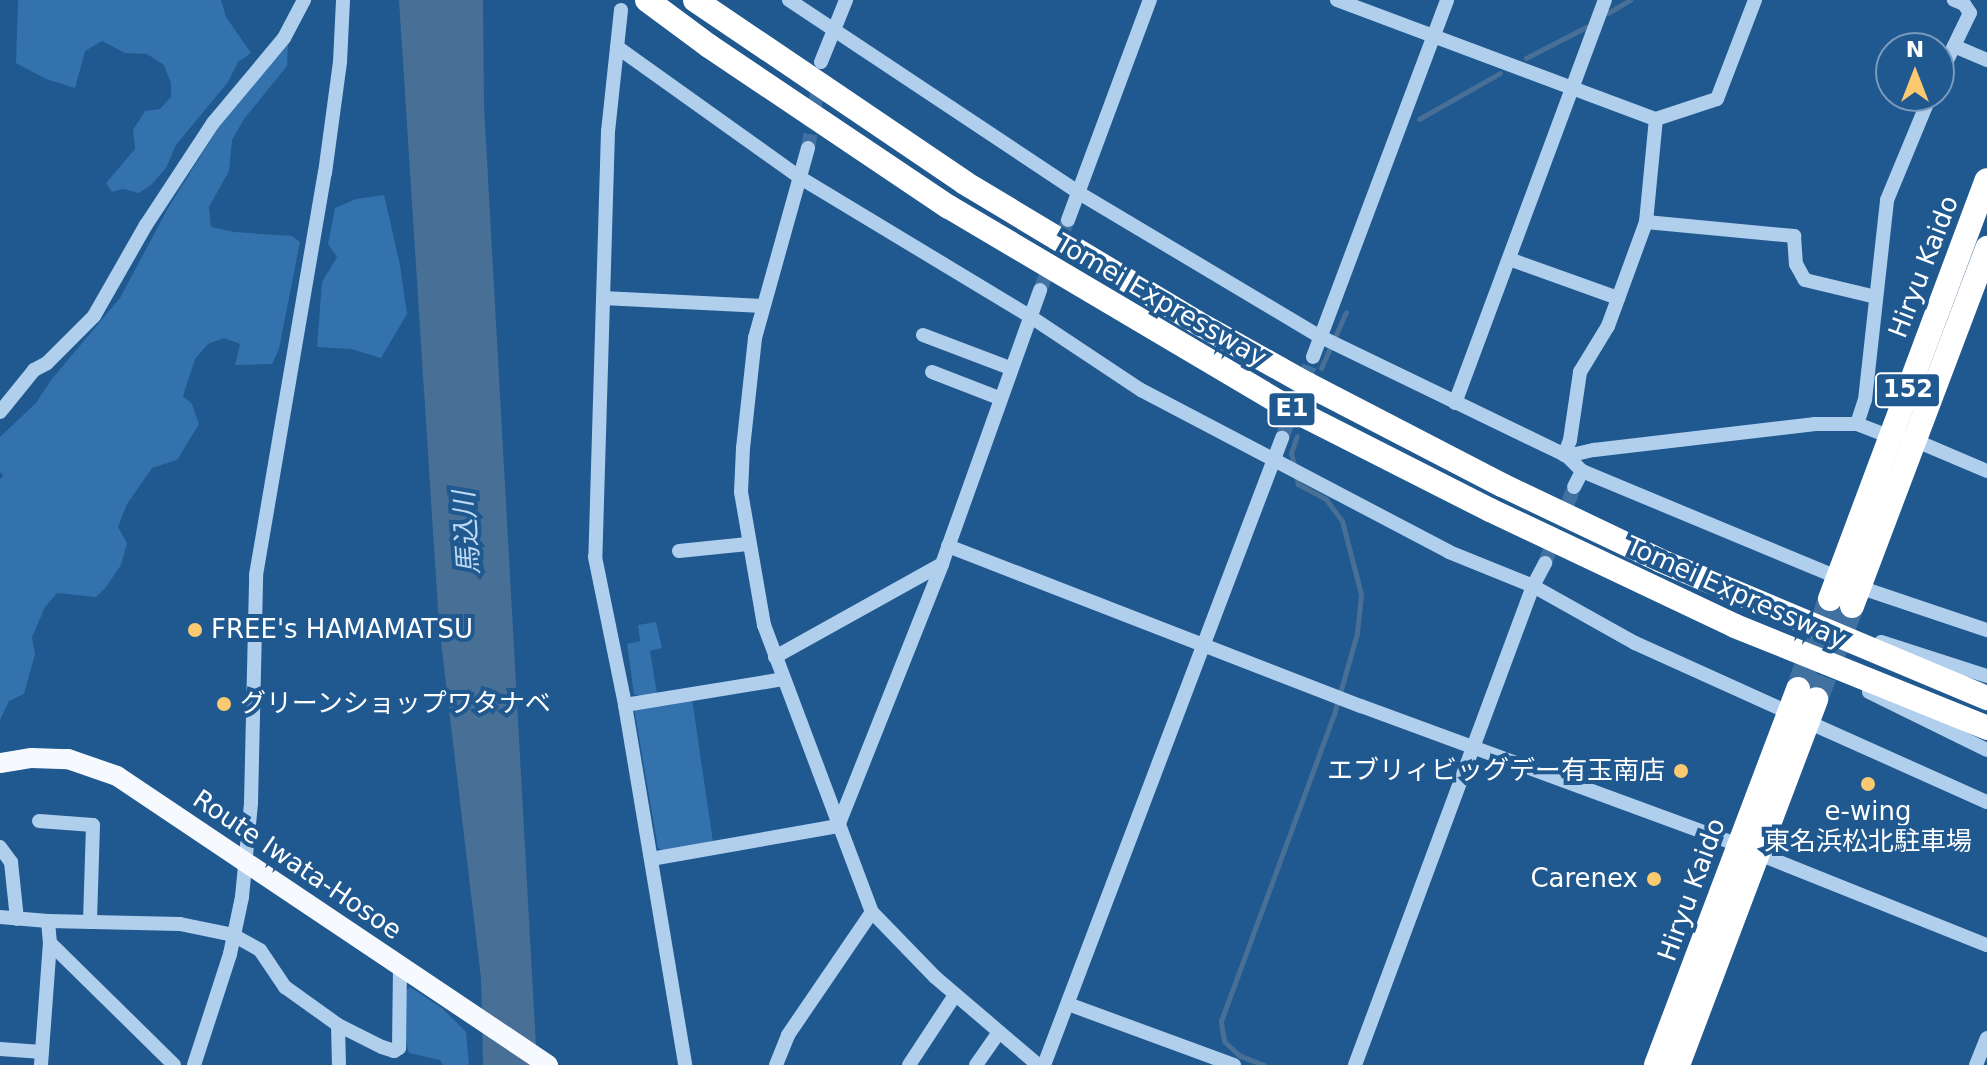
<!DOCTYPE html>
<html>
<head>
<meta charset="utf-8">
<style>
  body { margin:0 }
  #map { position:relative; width:1987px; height:1065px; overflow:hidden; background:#205890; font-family:"DejaVu Sans","Noto Sans JP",sans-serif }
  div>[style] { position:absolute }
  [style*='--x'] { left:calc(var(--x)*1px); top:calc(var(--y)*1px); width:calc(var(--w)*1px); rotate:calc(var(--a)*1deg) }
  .green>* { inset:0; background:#3372ad }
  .water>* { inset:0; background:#486f96 }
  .stream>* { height:5px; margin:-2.5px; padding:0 2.5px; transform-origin:2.5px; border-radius:2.5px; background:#486f96 }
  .minor-tunnel>* { height:14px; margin-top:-7px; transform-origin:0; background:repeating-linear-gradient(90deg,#4171a1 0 14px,transparent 0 21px) }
  .highway-tunnel>* { height:24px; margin-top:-12px; transform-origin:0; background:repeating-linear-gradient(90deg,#4171a1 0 24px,transparent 0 36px) }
  .minor>* { height:14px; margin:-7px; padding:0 7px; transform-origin:7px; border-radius:7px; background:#b0cfed }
  .major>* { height:20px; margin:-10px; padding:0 10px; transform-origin:10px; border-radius:10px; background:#f6faff }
  .highway>* { height:24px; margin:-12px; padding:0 12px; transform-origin:12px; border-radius:12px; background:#fff }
  .dots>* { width:22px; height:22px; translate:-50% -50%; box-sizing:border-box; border:4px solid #205890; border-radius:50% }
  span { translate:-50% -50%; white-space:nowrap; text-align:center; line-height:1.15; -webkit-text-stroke:8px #205890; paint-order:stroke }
  .shield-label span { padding:2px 6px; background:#205890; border:2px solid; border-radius:6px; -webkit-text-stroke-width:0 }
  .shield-label { font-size:24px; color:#fff; font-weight:700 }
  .street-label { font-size:26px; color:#fff }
  .poi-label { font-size:26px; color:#fff }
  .left { translate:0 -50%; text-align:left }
  .right { translate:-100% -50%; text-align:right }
  .water-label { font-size:28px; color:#bcd9f4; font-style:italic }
  .north { position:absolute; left:1875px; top:32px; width:80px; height:80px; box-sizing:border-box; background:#205890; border:2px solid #799bbc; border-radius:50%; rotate:0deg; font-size:22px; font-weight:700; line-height:32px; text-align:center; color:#fff }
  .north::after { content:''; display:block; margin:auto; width:28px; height:36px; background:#fac970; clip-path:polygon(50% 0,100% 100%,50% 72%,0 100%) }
</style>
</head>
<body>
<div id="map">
  <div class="green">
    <div style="clip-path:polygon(18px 0,221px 0,226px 17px,251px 53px,238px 62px,228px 82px,176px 145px,166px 168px,151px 185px,139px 193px,123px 189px,112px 192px,106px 183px,135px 149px,133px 130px,145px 111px,160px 109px,171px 97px,171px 83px,164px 65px,147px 54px,125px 53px,102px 41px,85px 51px,75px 88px,46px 79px,16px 63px)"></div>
    <div style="clip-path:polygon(288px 44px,287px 66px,244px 119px,232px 140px,229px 171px,209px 207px,211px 227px,234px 232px,292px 236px,300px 242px,279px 349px,272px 364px,235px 365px,240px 344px,224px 338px,208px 344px,195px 359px,183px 396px,192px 404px,199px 424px,177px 460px,152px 468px,127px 504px,118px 527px,127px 543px,121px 565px,106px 587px,96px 597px,57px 593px,45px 607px,32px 637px,35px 654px,24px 694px,9px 701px,0 720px,0 479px,3px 476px,0 472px,0 437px,36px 403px,51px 380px,120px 298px,168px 208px,220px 125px)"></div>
    <div style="clip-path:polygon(384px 195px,400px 265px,407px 314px,381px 358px,351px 349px,317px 347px,322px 282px,337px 257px,328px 244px,335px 208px,356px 199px)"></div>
    <div style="clip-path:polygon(656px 622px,662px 648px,650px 651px,657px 694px,639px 696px,634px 694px,627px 644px,640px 641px,638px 625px)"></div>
    <div style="clip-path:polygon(692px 699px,713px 842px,664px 851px,658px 848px,634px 708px)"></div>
    <div style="clip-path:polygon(410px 987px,442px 1008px,466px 1032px,469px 1065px,443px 1065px,440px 1060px,409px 1053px,402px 1032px,402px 994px)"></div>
  </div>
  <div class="water">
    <div style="clip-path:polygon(399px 0,483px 0,484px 105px,537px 1065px,483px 1065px,481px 978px,439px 625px)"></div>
  </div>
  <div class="stream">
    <div style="--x:1608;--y:13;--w:26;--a:-31"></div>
    <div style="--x:1526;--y:58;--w:68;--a:-27.3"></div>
    <div style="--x:1419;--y:119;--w:93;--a:-29.6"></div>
    <div style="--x:1321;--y:368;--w:61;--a:-65.9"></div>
    <div style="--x:1294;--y:465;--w:12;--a:-104"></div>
    <div style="--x:1291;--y:453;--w:18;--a:-71"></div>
    <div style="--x:1264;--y:1065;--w:26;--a:-159"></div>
    <div style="--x:1240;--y:1056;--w:22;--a:-137"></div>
    <div style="--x:1224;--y:1041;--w:20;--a:-99"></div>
    <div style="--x:1221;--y:1021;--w:327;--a:-69.8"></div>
    <div style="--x:1334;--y:714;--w:84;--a:-74.1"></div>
    <div style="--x:1357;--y:633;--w:39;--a:-84"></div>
    <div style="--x:1361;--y:594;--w:75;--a:-104.6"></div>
    <div style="--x:1342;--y:521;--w:27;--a:-126"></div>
    <div style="--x:1326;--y:499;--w:32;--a:-152"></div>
    <div style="--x:1298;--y:484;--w:9;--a:-103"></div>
  </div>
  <div class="minor-tunnel">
    <div style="--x:808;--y:148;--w:68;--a:-80.7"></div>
    <div style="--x:1040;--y:290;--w:75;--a:-68.2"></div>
    <div style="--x:1282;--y:438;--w:87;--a:-69.1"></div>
    <div style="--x:1545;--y:563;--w:81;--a:-69.1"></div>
  </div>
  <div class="highway-tunnel">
    <div style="--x:1798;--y:689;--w:96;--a:-70.4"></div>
    <div style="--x:1816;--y:699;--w:100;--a:-68.8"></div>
  </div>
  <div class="minor">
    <div style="--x:789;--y:0;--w:348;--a:33.6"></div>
    <div style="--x:1079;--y:193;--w:282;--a:30.8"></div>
    <div style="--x:1321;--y:337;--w:273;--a:25.8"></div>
    <div style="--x:1567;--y:456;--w:21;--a:45"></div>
    <div style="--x:1582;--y:471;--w:278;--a:22.6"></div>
    <div style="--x:1337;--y:0;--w:340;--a:20.5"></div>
    <div style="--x:1656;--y:119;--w:64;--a:-18.2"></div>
    <div style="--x:1717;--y:99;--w:106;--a:-69"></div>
    <div style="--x:621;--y:10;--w:122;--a:96.1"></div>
    <div style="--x:608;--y:131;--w:426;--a:91.7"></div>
    <div style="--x:595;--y:557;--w:151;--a:78.5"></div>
    <div style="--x:625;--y:705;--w:365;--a:80.5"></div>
    <div style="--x:1954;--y:46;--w:36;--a:23"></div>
    <div style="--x:617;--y:47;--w:224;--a:35.5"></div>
    <div style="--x:799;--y:177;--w:267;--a:31.1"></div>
    <div style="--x:1028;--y:315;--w:136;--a:33.6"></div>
    <div style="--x:1141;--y:390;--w:348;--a:27.7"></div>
    <div style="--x:1449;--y:552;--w:91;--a:22"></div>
    <div style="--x:1533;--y:586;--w:117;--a:29.2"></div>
    <div style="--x:1635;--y:643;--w:168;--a:24.3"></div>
    <div style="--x:821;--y:62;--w:67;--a:-68"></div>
    <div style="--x:1939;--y:77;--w:71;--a:-64.2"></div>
    <div style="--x:1970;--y:13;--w:11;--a:-124"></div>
    <div style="--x:1964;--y:4;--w:11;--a:-158"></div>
    <div style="--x:808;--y:148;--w:197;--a:105.6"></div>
    <div style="--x:755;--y:338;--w:111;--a:96.2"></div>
    <div style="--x:743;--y:448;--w:44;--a:92.6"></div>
    <div style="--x:741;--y:492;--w:135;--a:80.2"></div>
    <div style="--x:764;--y:625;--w:307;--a:69.4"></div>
    <div style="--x:872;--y:912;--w:91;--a:45.9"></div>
    <div style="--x:935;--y:977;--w:135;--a:40.5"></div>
    <div style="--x:1068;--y:220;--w:235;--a:-69.6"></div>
    <div style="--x:1646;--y:222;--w:149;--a:5.4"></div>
    <div style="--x:1794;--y:236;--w:28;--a:86"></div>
    <div style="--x:1796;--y:264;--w:18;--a:61"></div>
    <div style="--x:1805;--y:280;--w:73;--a:13.5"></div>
    <div style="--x:1509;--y:259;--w:116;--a:19.7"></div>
    <div style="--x:603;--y:298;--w:160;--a:2.9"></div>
    <div style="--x:923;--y:335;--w:93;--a:20.8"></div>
    <div style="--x:1313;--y:357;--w:381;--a:-69.4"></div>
    <div style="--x:932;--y:372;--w:72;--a:21.2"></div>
    <div style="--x:1455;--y:403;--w:430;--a:-69.6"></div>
    <div style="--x:0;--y:412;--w:54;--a:-51"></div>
    <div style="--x:34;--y:370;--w:15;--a:-28"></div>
    <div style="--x:47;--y:363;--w:66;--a:-45"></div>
    <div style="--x:94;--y:316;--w:105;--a:-60.3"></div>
    <div style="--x:146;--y:225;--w:122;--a:-56.7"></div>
    <div style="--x:213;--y:123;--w:111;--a:-50.1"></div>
    <div style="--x:284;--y:38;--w:43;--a:-62.2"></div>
    <div style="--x:1857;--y:424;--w:25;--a:-72"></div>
    <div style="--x:1865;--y:400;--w:201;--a:-83.7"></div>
    <div style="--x:1887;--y:200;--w:113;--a:-67.5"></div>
    <div style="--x:1564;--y:455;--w:16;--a:-68"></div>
    <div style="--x:1570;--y:440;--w:69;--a:-81.6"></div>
    <div style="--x:1580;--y:372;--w:54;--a:-58.7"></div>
    <div style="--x:1608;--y:326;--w:111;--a:-69.9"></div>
    <div style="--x:1646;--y:222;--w:103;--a:-84.5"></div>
    <div style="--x:1567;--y:456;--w:28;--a:-13"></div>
    <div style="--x:1594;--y:450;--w:223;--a:-6.7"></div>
    <div style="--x:1815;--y:424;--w:42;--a:0"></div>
    <div style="--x:1857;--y:424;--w:36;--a:21"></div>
    <div style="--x:1891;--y:437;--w:23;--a:7"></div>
    <div style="--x:1914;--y:440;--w:79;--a:23"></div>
    <div style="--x:1574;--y:487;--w:18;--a:-63"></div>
    <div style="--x:948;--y:546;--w:443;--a:21.2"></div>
    <div style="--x:1361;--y:706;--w:402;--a:20.2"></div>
    <div style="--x:679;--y:551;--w:69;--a:-5.8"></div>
    <div style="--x:1859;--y:587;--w:135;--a:18.6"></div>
    <div style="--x:1881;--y:642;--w:111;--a:17.8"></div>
    <div style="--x:775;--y:657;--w:191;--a:-29.1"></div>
    <div style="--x:1869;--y:692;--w:131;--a:26.2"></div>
    <div style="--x:625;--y:705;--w:160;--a:-9.3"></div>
    <div style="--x:1808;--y:722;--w:196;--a:24.1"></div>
    <div style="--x:39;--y:821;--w:54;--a:4.2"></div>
    <div style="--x:93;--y:825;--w:97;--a:91.8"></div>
    <div style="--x:0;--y:847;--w:19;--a:54"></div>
    <div style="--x:11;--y:862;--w:57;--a:84"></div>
    <div style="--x:1759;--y:854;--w:245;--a:21.8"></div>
    <div style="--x:651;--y:859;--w:190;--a:-10"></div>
    <div style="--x:838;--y:826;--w:282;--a:-68.3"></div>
    <div style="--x:942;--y:564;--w:291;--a:-70.3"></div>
    <div style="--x:0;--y:917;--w:48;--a:4.8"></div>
    <div style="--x:48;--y:921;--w:22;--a:85"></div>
    <div style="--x:50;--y:943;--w:174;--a:44.5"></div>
    <div style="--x:48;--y:921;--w:132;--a:1.3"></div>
    <div style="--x:180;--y:924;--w:54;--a:11.7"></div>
    <div style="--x:233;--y:935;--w:31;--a:29"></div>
    <div style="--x:260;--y:950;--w:45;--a:56"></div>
    <div style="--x:285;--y:987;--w:65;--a:35.6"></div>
    <div style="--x:338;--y:1025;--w:40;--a:88.6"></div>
    <div style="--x:1068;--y:1004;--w:177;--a:20.2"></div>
    <div style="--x:338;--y:1025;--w:49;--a:26.6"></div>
    <div style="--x:382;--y:1047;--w:13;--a:18"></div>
    <div style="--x:394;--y:1051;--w:6;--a:-31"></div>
    <div style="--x:399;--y:1048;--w:83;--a:-89.3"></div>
    <div style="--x:0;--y:1049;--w:42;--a:4.1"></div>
    <div style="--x:41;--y:1065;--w:122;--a:-85.8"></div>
    <div style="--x:194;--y:1065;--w:117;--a:-72"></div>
    <div style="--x:230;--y:954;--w:58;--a:-78.1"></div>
    <div style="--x:242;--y:897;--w:94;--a:-84.5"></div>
    <div style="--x:251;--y:803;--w:228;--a:-88.7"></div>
    <div style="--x:256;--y:575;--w:408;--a:-80.3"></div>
    <div style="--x:325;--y:173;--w:112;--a:-82.3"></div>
    <div style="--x:340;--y:62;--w:62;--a:-87.2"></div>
    <div style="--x:776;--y:1065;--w:32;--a:-68"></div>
    <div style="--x:788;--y:1035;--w:149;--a:-55.7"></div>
    <div style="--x:909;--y:1065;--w:84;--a:-56.7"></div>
    <div style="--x:976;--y:1065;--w:39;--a:-55"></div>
    <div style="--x:1044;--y:1065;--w:671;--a:-69.21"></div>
    <div style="--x:1355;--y:1065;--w:511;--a:-69.61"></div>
    <div style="--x:1533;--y:586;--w:26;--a:-62"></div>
    <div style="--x:1976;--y:1065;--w:29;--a:-68"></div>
  </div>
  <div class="major">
    <div style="--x:0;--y:763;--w:32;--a:-9"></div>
    <div style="--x:32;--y:758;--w:36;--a:2"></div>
    <div style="--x:68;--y:759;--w:52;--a:19.1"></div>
    <div style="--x:117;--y:776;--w:519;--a:33.84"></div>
  </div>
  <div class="highway">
    <div style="--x:647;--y:0;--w:77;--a:36.6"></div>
    <div style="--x:709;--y:46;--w:289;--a:33.9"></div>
    <div style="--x:949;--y:207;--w:393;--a:30.6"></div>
    <div style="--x:1287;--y:407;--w:228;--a:26.9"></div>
    <div style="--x:1490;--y:510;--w:271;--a:25.3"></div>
    <div style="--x:1735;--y:626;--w:272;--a:22"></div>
    <div style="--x:695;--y:0;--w:326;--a:34.1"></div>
    <div style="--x:965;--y:183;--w:270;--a:31"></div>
    <div style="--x:1196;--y:322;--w:127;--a:29.2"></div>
    <div style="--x:1307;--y:384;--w:220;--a:27.4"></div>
    <div style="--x:1502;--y:485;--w:176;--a:25.5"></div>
    <div style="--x:1661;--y:561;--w:354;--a:22.8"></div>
    <div style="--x:1830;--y:599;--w:447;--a:-69.5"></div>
    <div style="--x:1852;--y:606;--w:383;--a:-69.3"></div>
    <div style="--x:1656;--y:1065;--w:402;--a:-69.3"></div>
    <div style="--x:1678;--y:1065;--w:391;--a:-69.3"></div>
  </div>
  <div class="dots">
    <div style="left:195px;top:630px;background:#fac970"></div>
    <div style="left:224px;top:704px;background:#fac970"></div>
    <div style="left:1681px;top:771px;background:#fac970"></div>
    <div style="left:1868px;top:784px;background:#fac970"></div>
    <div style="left:1654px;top:879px;background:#fac970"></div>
  </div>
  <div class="shield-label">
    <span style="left:1908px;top:390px">152</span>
    <span style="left:1292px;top:409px">E1</span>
  </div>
  <div class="street-label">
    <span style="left:1924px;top:267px;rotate:-69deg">Hiryu Kaido</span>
    <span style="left:1161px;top:301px;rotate:30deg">Tomei Expressway</span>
    <span style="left:1736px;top:593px;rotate:24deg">Tomei Expressway</span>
    <span style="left:297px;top:865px;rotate:34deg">Route Iwata-Hosoe</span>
    <span style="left:1692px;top:890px;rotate:-70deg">Hiryu Kaido</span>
  </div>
  <div class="poi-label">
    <span class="left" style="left:211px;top:630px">FREE's HAMAMATSU</span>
    <span class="left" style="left:240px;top:704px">グリーンショップワタナベ</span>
    <span class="right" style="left:1665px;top:771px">エブリィビッグデー有玉南店</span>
    <span style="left:1868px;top:827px">e-wing<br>東名浜松北駐車場</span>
    <span class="right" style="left:1638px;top:879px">Carenex</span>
  </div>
  <div class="water-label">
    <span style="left:467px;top:533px;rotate:-94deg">馬込川</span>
  </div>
  <div class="north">N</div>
</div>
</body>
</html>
